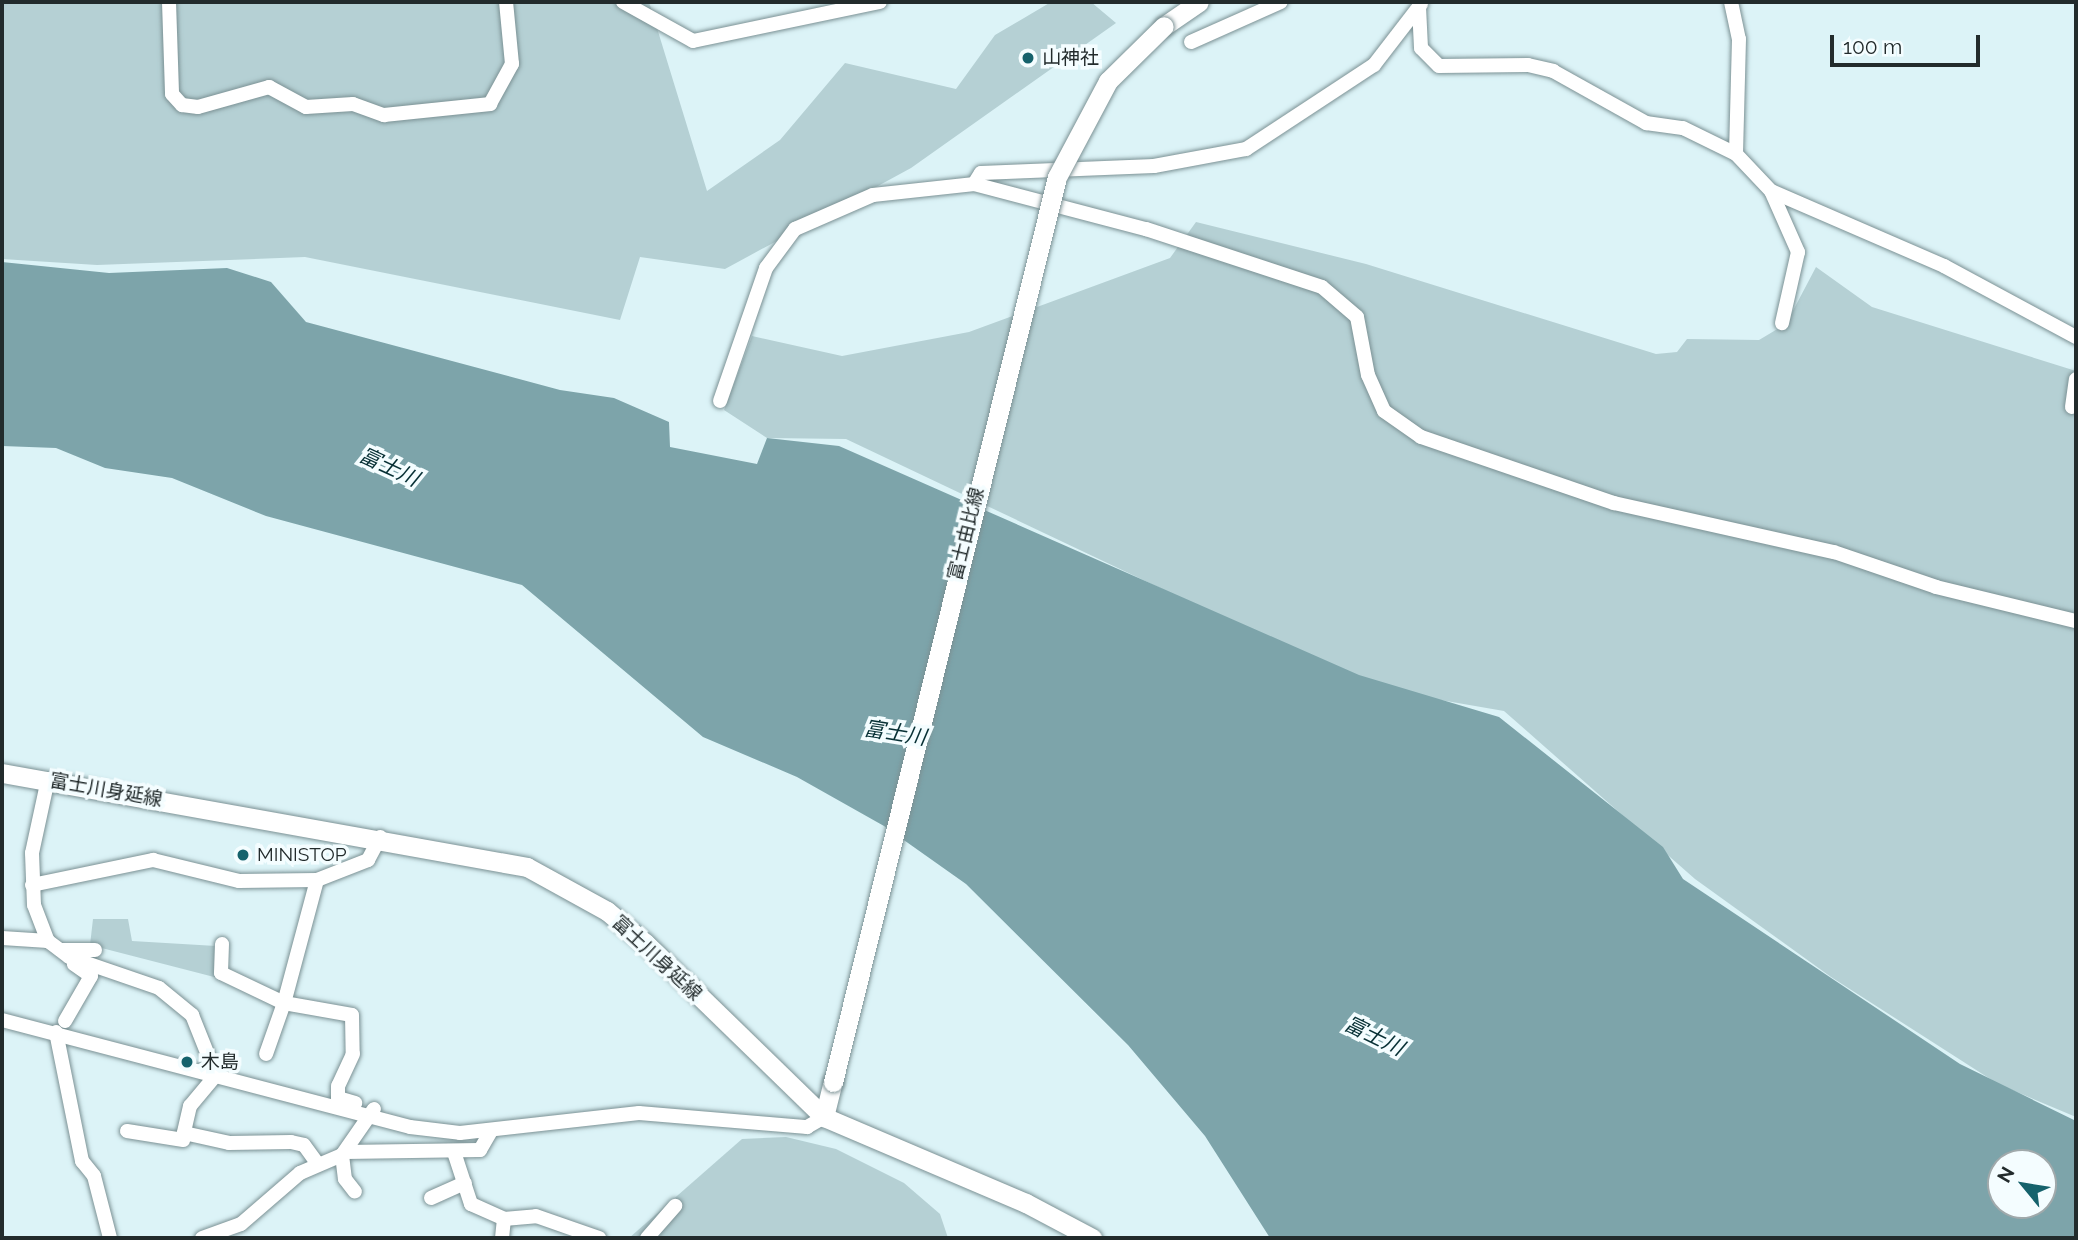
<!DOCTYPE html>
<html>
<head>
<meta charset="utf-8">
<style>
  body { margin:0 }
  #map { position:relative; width:2078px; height:1240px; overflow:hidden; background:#dcf3f7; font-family:Raleway,"Noto Sans JP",sans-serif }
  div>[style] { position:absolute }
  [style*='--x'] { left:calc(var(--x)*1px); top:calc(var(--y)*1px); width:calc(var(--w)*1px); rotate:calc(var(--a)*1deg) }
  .green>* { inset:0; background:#b5d0d4 }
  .water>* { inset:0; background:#7da4aa }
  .roads { filter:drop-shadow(0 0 2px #7b9194) drop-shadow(0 0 2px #7b9194) }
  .minor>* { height:14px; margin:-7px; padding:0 7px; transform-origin:7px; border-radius:7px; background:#fff }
  .major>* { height:19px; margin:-9.5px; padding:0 9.5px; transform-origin:9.5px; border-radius:9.5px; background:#fff }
  .bridges { filter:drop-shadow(0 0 2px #7b9194) drop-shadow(0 0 2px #7b9194) }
  .major-bridge>* { height:19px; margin:-9.5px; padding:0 9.5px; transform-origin:9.5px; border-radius:9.5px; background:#fff }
  .dots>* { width:19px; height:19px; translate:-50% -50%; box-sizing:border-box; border:4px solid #f4fdff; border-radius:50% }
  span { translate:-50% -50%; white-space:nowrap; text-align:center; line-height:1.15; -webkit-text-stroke:7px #f4fdff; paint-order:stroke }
  .poi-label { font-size:19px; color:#222b2c }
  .left { translate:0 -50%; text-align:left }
  .street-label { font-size:19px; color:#222b2c }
  .water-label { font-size:21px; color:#073035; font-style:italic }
  .frame { position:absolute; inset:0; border:4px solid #222b2c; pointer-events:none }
  .north { position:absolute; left:1987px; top:1149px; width:70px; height:70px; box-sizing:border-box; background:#f4fdff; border:2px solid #a0a9ab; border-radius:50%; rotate:300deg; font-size:19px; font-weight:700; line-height:28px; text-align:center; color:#222b2c }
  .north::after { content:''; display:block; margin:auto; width:24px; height:32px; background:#15626c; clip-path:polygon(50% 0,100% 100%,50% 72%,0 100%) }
  .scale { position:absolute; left:1830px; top:35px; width:150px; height:32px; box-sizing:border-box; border:4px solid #222b2c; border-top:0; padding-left:9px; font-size:21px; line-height:24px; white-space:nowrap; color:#222b2c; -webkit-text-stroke:5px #f4fdff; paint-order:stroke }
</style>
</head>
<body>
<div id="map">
  <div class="green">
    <div style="clip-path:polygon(2px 2px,649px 2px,707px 191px,780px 140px,845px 63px,956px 89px,995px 35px,1051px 2px,1091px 2px,1116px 23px,911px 168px,725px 269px,640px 257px,620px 320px,305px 257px,97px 265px,2px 259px)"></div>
    <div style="clip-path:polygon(1196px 222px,1366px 264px,1656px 354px,1677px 352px,1687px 339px,1759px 340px,1786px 324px,1816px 267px,1872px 307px,2076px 371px,2076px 1117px,1998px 1084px,1831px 977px,1695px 879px,1504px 711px,1371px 688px,846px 439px,767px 438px,724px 410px,752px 336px,842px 356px,969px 332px,1170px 258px)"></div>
    <div style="clip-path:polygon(93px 919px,128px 919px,132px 941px,216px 946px,218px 978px,90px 945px)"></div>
    <div style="clip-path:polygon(786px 1137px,836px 1149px,904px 1183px,940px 1214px,948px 1238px,629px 1238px,742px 1139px)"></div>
  </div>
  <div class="water">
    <div style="clip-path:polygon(evenodd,2px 262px,109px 273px,227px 268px,271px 282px,306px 322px,560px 390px,614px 398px,669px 422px,670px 447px,757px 464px,767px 438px,839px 446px,1359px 675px,1499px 717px,1663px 847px,1683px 879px,1960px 1064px,2076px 1121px,2076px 1238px,1270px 1238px,1205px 1136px,1128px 1045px,966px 884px,884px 826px,797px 777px,703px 737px,522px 585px,266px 516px,172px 478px,105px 468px,56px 448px,2px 446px,2px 262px,2001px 1163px,2043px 1163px,2043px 1205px,2001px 1205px,2001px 1163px)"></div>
  </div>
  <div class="roads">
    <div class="minor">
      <div style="--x:169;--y:2;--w:92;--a:88.1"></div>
      <div style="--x:172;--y:94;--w:15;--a:48"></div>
      <div style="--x:182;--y:105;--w:16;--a:7"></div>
      <div style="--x:198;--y:107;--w:74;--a:-15.7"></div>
      <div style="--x:269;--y:87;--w:42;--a:28.4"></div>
      <div style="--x:306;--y:107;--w:47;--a:-3.7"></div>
      <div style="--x:353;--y:104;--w:33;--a:20"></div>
      <div style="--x:384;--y:115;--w:107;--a:-5.9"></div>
      <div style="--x:490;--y:104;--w:46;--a:-61.2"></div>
      <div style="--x:512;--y:64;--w:62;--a:-95.5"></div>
      <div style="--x:623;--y:2;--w:80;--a:29.1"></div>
      <div style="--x:693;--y:41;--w:191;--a:-11.8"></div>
      <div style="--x:1731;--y:2;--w:38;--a:78"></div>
      <div style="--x:1739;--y:39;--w:115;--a:91.5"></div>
      <div style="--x:1419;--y:7;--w:41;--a:87.2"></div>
      <div style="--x:1421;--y:48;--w:25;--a:45"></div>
      <div style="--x:1439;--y:66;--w:89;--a:-0.6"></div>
      <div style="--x:1528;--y:65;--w:26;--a:13"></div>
      <div style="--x:1553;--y:71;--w:107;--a:29.2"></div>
      <div style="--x:1646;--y:123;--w:37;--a:8"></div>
      <div style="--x:1683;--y:128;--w:59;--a:26.1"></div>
      <div style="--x:1736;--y:154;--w:51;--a:46.6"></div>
      <div style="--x:1771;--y:191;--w:67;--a:66.1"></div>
      <div style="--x:1798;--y:252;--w:73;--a:102.7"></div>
      <div style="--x:1191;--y:42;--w:98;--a:-24"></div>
      <div style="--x:974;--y:184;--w:13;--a:-58"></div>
      <div style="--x:981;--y:173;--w:173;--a:-2.3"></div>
      <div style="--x:1154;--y:166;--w:94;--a:-10.5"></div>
      <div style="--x:1246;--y:149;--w:153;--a:-33.3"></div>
      <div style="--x:1374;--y:65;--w:77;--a:-52.4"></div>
      <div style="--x:1771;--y:191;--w:189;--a:23.4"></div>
      <div style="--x:1944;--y:266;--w:150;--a:28.3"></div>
      <div style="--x:720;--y:401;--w:141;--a:-70.9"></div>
      <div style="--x:766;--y:268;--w:49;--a:-53.4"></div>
      <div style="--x:795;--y:229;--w:85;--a:-23.6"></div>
      <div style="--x:873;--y:195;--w:102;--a:-6.2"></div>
      <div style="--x:974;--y:184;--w:178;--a:14.7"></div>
      <div style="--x:1146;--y:229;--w:185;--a:18.2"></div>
      <div style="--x:1322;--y:287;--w:46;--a:40.6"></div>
      <div style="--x:1357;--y:317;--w:59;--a:79.3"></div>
      <div style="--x:1368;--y:375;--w:39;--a:66"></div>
      <div style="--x:1384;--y:411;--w:45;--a:35.1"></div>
      <div style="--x:1421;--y:437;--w:204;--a:18.9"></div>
      <div style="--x:1614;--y:503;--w:225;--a:12.6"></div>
      <div style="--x:1834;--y:552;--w:108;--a:18.9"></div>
      <div style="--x:1936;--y:587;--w:144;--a:13.7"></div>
      <div style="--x:2072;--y:407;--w:28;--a:-82"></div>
      <div style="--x:48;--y:779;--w:76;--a:102.2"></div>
      <div style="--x:32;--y:853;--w:52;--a:87.8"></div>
      <div style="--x:34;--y:905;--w:39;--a:69"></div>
      <div style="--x:48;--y:941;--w:26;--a:37"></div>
      <div style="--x:69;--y:957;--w:95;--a:19"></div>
      <div style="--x:159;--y:988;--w:43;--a:39.3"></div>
      <div style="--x:192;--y:1015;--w:65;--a:68.2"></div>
      <div style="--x:216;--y:1075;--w:40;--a:130"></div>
      <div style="--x:190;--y:1106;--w:28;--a:103"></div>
      <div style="--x:184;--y:1133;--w:46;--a:12.5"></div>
      <div style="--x:229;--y:1143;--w:62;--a:-0.9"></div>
      <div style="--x:291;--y:1142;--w:13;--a:13"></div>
      <div style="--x:304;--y:1145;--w:22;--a:54"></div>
      <div style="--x:317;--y:880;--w:127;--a:105"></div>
      <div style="--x:284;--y:1003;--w:69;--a:10"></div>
      <div style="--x:352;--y:1015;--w:39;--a:89"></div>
      <div style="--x:353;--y:1054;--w:35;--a:115"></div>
      <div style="--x:338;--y:1086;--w:12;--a:90"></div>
      <div style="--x:338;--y:1098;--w:18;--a:16"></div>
      <div style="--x:32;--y:885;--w:124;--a:-11.7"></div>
      <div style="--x:153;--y:860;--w:89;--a:13.7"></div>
      <div style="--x:239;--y:881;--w:78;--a:-0.7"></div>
      <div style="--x:317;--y:880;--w:55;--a:-21.4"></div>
      <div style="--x:368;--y:860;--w:26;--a:-62"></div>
      <div style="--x:2;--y:938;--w:46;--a:3.7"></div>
      <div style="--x:222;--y:944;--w:29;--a:92"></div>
      <div style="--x:221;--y:973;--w:70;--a:25.5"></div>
      <div style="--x:284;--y:1003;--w:54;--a:109.4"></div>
      <div style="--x:62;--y:950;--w:33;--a:0"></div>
      <div style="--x:2;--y:1020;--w:422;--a:14.7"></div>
      <div style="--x:410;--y:1127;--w:50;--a:6.8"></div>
      <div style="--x:460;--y:1133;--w:180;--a:-6.4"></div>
      <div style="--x:639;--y:1113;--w:169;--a:4.8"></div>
      <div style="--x:807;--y:1127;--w:20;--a:-30"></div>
      <div style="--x:65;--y:1021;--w:52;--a:-60"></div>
      <div style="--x:91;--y:976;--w:21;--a:-145"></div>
      <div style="--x:56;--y:1032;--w:132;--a:78.6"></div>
      <div style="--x:82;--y:1161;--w:19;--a:51"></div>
      <div style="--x:94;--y:1176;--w:64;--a:75.5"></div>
      <div style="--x:127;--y:1131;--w:57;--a:9.1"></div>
      <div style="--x:345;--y:1152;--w:135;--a:-0.8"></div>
      <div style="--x:480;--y:1150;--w:22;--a:-60"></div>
      <div style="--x:454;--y:1152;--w:55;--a:71.9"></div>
      <div style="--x:471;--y:1204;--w:36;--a:24"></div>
      <div style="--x:504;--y:1219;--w:32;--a:-5"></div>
      <div style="--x:536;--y:1216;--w:67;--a:19.2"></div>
      <div style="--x:342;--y:1155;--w:24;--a:83"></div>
      <div style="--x:345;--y:1179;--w:16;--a:52"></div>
      <div style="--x:431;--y:1198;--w:37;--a:-24"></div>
      <div style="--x:202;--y:1238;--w:41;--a:-19.7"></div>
      <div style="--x:241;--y:1224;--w:78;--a:-40.8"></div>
      <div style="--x:300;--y:1173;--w:46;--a:-23.2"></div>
      <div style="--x:342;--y:1155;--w:56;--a:-55.2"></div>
      <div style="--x:502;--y:1238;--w:19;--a:-84"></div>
      <div style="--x:647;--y:1238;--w:43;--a:-48.8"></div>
    </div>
    <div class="major">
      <div style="--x:1164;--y:26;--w:42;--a:-34.4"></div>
      <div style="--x:2;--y:773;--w:533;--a:10.15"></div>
      <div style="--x:527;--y:867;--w:91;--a:28.8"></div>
      <div style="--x:607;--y:911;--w:50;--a:40.1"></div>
      <div style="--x:645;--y:943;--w:250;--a:44.2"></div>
      <div style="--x:824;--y:1117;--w:220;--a:23.1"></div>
      <div style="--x:1026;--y:1203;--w:75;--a:27.9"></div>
      <div style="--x:824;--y:1117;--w:36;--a:-76"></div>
    </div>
  </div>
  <div class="bridges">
    <div class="major-bridge">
      <div style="--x:833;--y:1082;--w:932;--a:-76.1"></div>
      <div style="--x:1057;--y:177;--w:109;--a:-62"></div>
      <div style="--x:1108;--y:81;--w:78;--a:-44.5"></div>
    </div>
  </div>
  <div class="dots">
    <div style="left:1028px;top:58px;background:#15626c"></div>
    <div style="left:243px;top:855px;background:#15626c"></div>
    <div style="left:187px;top:1062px;background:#15626c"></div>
  </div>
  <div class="poi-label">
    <span class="left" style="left:1042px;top:58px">山神社</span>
    <span class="left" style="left:257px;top:855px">MINISTOP</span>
    <span class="left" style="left:201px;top:1062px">木島</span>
  </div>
  <div class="street-label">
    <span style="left:966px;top:534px;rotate:-76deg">富士由比線</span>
    <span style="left:106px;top:790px;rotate:10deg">富士川身延線</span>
    <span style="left:657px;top:958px;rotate:43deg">富士川身延線</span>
  </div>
  <div class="water-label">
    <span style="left:389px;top:467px;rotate:25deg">富士川</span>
    <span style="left:895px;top:733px;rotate:9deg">富士川</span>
    <span style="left:1374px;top:1036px;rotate:26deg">富士川</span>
  </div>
  <div class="frame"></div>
  <div class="north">N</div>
  <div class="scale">100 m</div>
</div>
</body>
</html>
